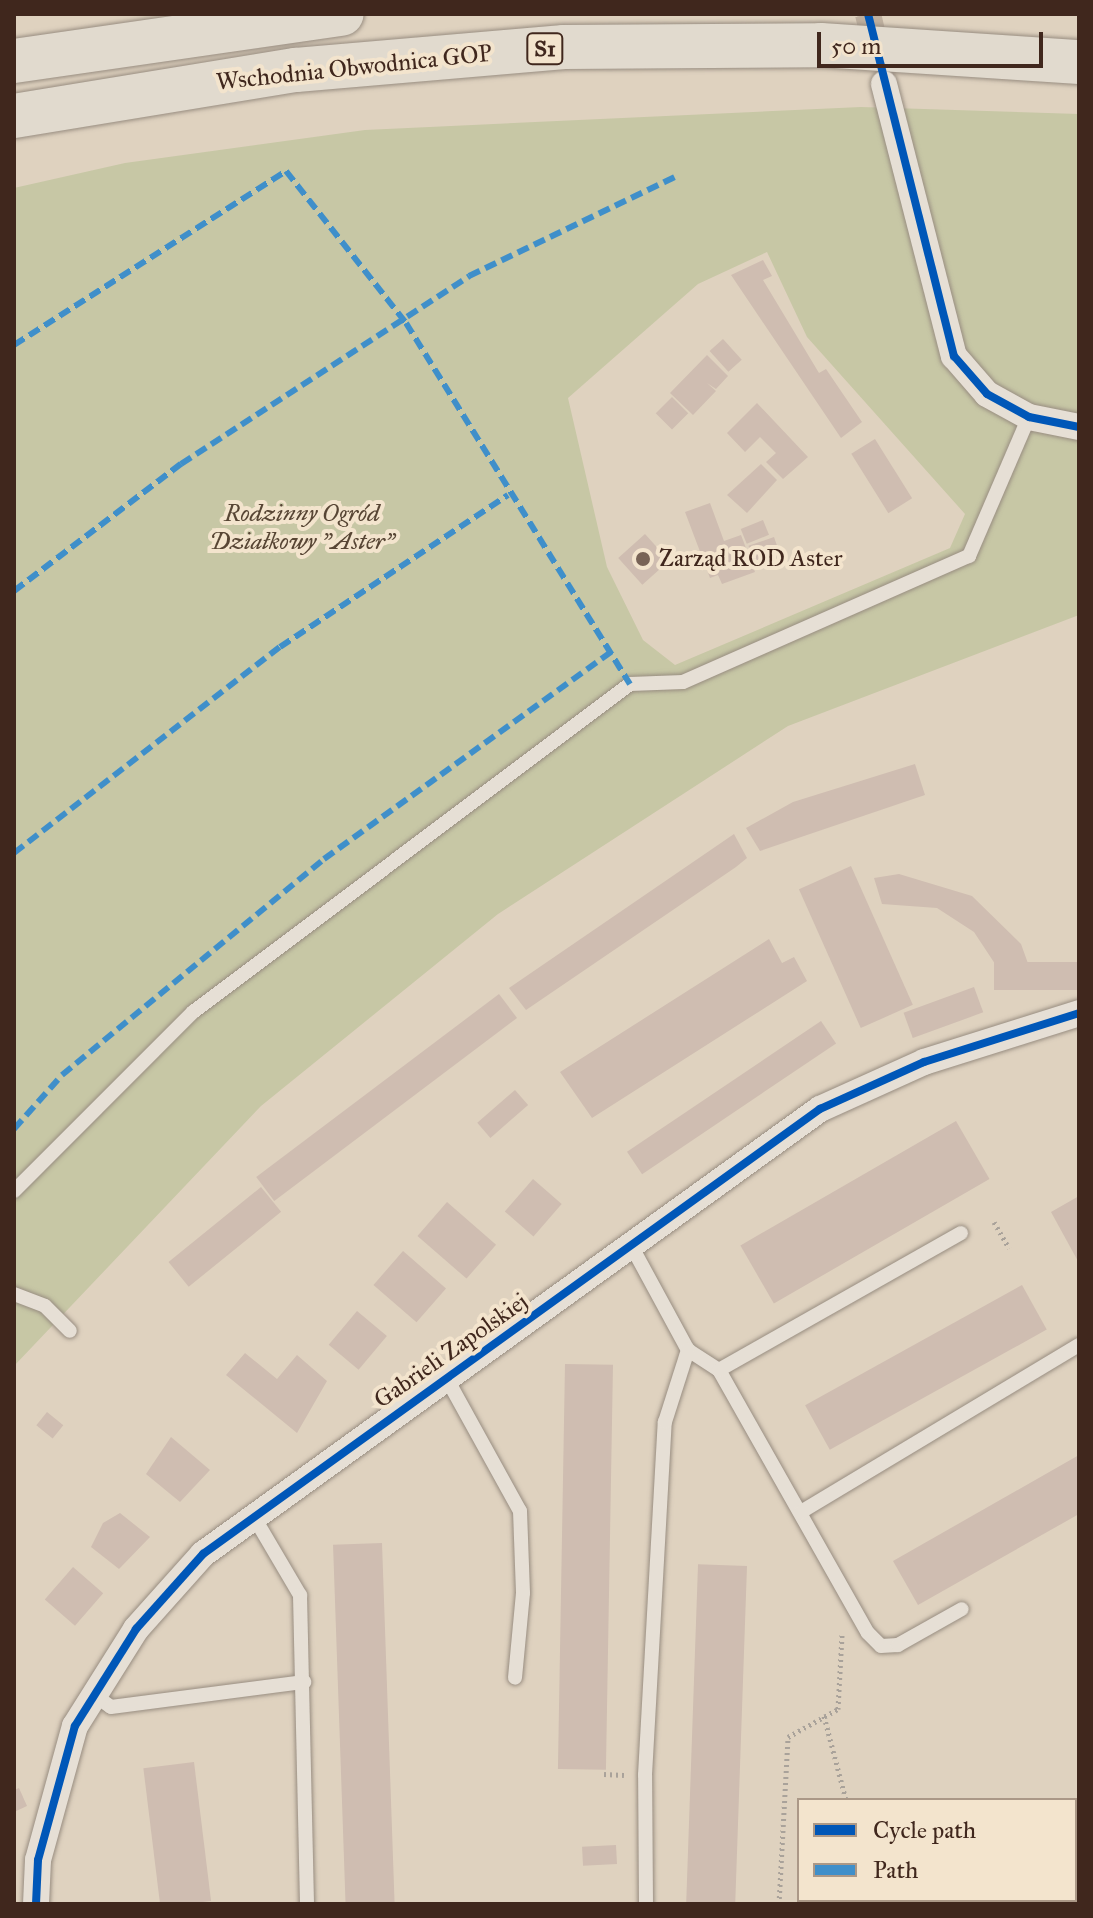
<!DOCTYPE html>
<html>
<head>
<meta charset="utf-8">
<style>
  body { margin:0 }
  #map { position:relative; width:1093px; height:1918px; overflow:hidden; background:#dfd2bf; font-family:"IM FELL Great Primer",serif }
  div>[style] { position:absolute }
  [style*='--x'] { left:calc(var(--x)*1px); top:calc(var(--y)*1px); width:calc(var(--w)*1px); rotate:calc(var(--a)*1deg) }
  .green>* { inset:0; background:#c7c7a5 }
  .building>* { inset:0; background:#cfbdb1; transform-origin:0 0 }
  .street-tunnel>* { height:26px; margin-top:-13px; transform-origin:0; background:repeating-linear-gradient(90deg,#bfb09f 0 26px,transparent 0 39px) }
  .path>* { height:5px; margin-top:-2.5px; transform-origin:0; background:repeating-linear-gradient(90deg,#a9a29a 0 2px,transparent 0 6px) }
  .roads { filter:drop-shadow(0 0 2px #988d81) drop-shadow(0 0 2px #988d81) }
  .lane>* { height:14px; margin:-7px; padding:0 7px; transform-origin:7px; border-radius:7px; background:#e6dfd5 }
  .street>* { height:26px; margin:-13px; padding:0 13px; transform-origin:13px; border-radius:13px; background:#e6dfd5 }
  .highway>* { height:44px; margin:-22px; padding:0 22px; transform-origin:22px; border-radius:22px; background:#e1dace }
  .quiet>* { height:6px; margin-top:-3px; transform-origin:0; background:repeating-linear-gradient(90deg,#3f8fca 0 12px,transparent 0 18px) }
  .cycleway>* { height:8px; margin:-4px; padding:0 4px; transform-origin:4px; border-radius:4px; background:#0057b8 }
  .dots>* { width:22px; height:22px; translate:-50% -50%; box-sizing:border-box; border:4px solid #f3e4cd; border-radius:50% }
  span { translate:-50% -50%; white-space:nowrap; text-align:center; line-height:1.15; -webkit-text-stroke:8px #f3e4cd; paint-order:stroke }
  .shield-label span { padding:2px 6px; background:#f3e4cd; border:2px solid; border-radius:6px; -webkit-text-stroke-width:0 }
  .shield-label { font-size:22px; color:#40271d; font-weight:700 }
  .street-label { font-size:24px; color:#40271d }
  .park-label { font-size:24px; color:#574534; font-style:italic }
  .poi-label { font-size:24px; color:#40271d }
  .left { translate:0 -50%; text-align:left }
  .frame { position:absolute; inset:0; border:16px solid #40271d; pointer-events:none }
  .legend { position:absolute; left:797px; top:1798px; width:280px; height:104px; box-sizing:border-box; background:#f3e4cd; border:2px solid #ab9887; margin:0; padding:10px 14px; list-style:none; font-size:24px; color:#40271d }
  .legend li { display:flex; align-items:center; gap:16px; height:40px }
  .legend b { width:40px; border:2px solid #ab9887 }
  .scale { position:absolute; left:817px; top:32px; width:226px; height:36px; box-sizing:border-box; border:4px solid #40271d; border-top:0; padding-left:10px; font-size:24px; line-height:28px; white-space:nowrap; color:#40271d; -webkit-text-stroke:6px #f3e4cd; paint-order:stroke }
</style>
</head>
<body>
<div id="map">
  <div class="green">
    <div style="clip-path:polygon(evenodd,861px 107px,1079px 114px,1079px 615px,788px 726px,498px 914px,261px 1106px,14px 1366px,14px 188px,125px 163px,365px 130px,861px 107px,767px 252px,807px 337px,965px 514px,950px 548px,675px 665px,643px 640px,607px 567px,568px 398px,698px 284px,767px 252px)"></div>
  </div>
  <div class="building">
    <div style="clip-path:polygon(763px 260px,772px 276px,763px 280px,819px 373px,826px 369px,862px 422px,841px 438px,731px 275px)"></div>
    <div style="left:723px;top:339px;width:28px;height:18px;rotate:48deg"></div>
    <div style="clip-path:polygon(707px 355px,728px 376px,716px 389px,707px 383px,716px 391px,693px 415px,670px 393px)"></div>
    <div style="left:672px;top:397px;width:23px;height:23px;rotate:45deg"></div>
    <div style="clip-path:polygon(757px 403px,808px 457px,783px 479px,766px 462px,776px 453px,760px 437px,745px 452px,727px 433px)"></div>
    <div style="left:875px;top:439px;width:70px;height:28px;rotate:58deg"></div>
    <div style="clip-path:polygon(761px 464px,777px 480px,747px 513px,727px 495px)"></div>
    <div style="clip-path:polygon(710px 503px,724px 541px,741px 535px,755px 572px,722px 584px,718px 575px,710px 578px,685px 512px)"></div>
    <div style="left:763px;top:520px;width:16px;height:24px;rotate:68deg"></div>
    <div style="left:645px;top:534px;width:36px;height:36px;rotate:48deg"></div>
    <div style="left:774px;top:537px;width:18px;height:27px;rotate:71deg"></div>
    <div style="clip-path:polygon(915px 764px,925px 795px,760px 851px,746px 828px,793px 802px)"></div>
    <div style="clip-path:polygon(734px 834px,747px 858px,736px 867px,526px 1010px,509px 988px)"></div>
    <div style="left:851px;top:866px;width:152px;height:57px;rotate:66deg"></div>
    <div style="clip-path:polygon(899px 874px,972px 896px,1021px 944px,1030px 969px,1003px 976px,974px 932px,937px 908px,882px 904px,874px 878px)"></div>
    <div style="clip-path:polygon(769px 939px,782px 963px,794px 957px,807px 981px,592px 1118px,560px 1072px)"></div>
    <div style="left:1079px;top:962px;width:28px;height:85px;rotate:90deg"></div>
    <div style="left:974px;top:987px;width:27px;height:75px;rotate:70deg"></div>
    <div style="left:499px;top:994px;width:30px;height:304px;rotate:53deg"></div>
    <div style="left:821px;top:1021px;width:27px;height:234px;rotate:56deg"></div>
    <div style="left:515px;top:1090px;width:20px;height:50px;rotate:49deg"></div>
    <div style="left:956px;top:1121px;width:67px;height:249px;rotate:60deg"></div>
    <div style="left:533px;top:1179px;width:38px;height:43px;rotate:41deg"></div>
    <div style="left:261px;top:1187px;width:32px;height:119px;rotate:51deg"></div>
    <div style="clip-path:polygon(1079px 1196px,1079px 1263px,1051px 1212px)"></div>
    <div style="left:447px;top:1202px;width:65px;height:45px;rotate:41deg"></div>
    <div style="left:403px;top:1251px;width:57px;height:45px;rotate:41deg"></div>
    <div style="left:1022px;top:1285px;width:51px;height:248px;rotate:61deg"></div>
    <div style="left:357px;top:1311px;width:39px;height:44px;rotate:40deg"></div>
    <div style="clip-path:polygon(245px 1353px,277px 1379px,297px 1355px,327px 1381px,297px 1433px,226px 1375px)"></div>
    <div style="left:565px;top:1364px;width:48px;height:405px;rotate:1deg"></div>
    <div style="left:47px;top:1412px;width:21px;height:17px;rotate:39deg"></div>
    <div style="clip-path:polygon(171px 1437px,210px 1470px,180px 1502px,146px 1474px)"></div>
    <div style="clip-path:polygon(1079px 1455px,1079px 1514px,918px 1605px,893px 1561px)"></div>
    <div style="clip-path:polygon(120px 1513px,150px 1537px,119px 1569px,91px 1547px,103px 1523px)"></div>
    <div style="left:382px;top:1543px;width:361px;height:49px;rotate:88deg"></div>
    <div style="left:747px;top:1566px;width:338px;height:49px;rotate:92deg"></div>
    <div style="left:73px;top:1567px;width:40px;height:43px;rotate:41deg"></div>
    <div style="left:194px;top:1762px;width:140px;height:51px;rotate:83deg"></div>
    <div style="clip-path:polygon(19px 1788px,27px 1806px,14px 1812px,14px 1790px)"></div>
    <div style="left:616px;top:1845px;width:19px;height:34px;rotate:87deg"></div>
  </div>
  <div class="street-tunnel">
    <div style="--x:868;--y:14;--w:48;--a:76.8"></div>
  </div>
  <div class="path">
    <div style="--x:994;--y:1222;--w:30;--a:60"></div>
    <div style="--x:824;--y:1716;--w:87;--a:75.3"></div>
    <div style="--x:604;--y:1774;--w:20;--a:3"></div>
    <div style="--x:779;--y:1904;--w:167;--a:-86.9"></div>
    <div style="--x:788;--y:1737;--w:57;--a:-29.2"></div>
    <div style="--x:838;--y:1709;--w:75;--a:-86.9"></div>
    <div style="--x:819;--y:1904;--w:4;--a:-63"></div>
  </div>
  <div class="roads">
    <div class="lane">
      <div style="--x:14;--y:1191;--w:253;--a:-45"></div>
      <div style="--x:193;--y:1012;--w:546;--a:-36.89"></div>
      <div style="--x:630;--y:684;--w:53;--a:-2.2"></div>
      <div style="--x:683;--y:682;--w:313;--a:-23.8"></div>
      <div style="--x:969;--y:556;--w:151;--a:-66.7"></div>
      <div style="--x:632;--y:1247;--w:117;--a:61.5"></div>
      <div style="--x:688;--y:1350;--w:37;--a:33"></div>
      <div style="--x:719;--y:1370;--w:302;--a:60.5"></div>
      <div style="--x:868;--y:1633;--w:18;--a:45"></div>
      <div style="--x:881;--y:1646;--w:17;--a:-3"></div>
      <div style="--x:898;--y:1645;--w:73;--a:-29.4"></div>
      <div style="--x:14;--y:1294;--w:33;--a:21"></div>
      <div style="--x:45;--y:1306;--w:35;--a:45"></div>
      <div style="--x:719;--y:1370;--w:278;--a:-29.5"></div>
      <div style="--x:447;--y:1379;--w:151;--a:61.1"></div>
      <div style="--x:520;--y:1511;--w:82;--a:87.9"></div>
      <div style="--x:523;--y:1593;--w:85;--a:95.4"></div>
      <div style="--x:801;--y:1512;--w:324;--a:-31"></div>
      <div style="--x:254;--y:1517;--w:91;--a:59.5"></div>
      <div style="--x:300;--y:1595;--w:309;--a:88.7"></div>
      <div style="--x:93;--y:1694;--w:22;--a:36"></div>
      <div style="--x:111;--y:1707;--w:195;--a:-7.4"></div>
      <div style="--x:646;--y:1904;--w:129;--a:-90.4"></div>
      <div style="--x:645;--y:1775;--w:354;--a:-86.8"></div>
      <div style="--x:665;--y:1422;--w:76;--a:-72.3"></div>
    </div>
    <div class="street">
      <div style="--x:884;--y:84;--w:281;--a:75.6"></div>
      <div style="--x:954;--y:356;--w:50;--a:49"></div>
      <div style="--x:987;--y:394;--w:48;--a:28.7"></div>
      <div style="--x:1029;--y:417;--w:51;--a:11.3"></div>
      <div style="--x:36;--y:1904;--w:44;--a:-87.4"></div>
      <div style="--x:38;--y:1860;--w:139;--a:-74.6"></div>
      <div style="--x:75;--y:1726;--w:115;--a:-57.8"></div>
      <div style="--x:136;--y:1629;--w:101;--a:-48.2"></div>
      <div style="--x:203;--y:1554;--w:761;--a:-35.8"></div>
      <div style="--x:820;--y:1109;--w:114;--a:-24.3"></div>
      <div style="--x:924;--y:1062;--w:163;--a:-17.5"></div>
    </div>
    <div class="highway">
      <div style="--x:14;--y:61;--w:331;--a:-8.2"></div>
      <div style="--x:14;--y:116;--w:286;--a:-9.3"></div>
      <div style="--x:296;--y:70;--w:269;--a:-4.9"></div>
      <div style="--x:564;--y:47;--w:257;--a:-0.4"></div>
      <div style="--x:821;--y:45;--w:259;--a:3.8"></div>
    </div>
  </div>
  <div class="quiet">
    <div style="--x:14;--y:345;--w:323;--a:-32.6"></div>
    <div style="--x:286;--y:171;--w:194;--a:51.7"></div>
    <div style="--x:406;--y:323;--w:425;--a:58.2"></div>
    <div style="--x:14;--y:591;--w:210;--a:-37.3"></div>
    <div style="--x:181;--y:464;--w:344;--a:-33.1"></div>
    <div style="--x:469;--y:276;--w:233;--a:-25.7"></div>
    <div style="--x:14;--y:853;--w:336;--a:-37.8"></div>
    <div style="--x:280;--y:647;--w:274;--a:-33.7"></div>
    <div style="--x:14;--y:1129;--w:72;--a:-48.4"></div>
    <div style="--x:62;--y:1075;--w:340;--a:-39.5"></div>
    <div style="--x:324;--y:859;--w:354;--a:-35.8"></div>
  </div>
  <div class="cycleway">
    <div style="--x:868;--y:14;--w:353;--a:75.9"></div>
    <div style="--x:954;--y:356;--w:50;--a:49"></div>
    <div style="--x:987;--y:394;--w:48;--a:28.7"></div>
    <div style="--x:1029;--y:417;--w:51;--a:11.3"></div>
    <div style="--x:36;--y:1904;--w:44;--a:-87.4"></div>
    <div style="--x:38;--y:1860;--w:139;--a:-74.6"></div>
    <div style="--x:75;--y:1726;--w:115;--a:-57.8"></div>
    <div style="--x:136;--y:1629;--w:101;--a:-48.2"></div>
    <div style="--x:203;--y:1554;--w:761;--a:-35.8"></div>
    <div style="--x:820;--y:1109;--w:114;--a:-24.3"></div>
    <div style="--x:924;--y:1062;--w:163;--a:-17.5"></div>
  </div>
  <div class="dots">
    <div style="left:643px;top:559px;background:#786356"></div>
  </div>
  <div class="shield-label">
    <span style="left:545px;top:49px">S1</span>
  </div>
  <div class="street-label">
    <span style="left:354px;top:68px;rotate:-6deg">Wschodnia Obwodnica GOP</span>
    <span style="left:451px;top:1351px;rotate:-35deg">Gabrieli Zapolskiej</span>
  </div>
  <div class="park-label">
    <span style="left:302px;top:528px">Rodzinny Ogród<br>Działkowy "Aster"</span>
  </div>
  <div class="poi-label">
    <span class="left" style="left:659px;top:559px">Zarząd ROD Aster</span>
  </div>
  <div class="frame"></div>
  <ul class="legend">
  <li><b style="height:10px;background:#0057b8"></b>Cycle path</li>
  <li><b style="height:10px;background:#3f8fca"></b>Path</li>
  </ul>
  <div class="scale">50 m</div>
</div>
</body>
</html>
